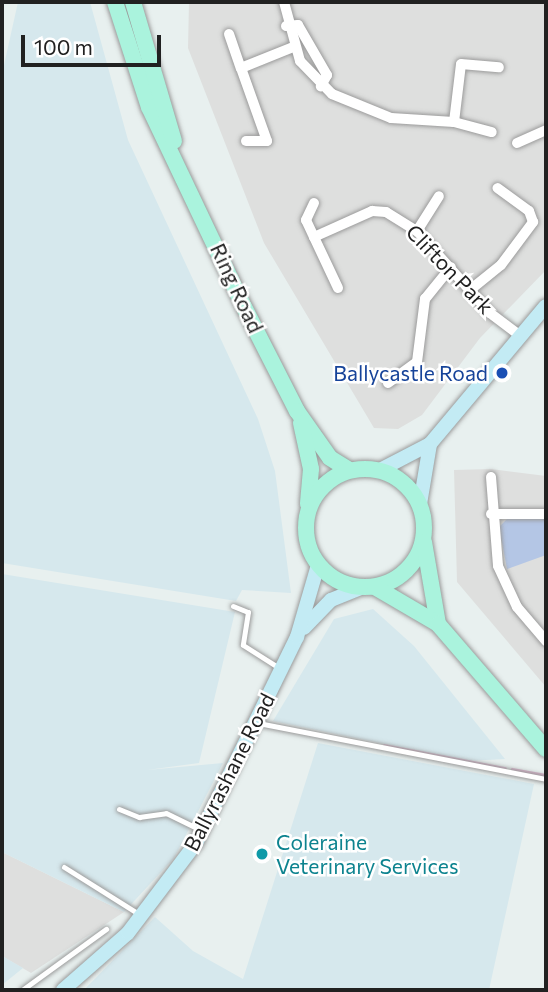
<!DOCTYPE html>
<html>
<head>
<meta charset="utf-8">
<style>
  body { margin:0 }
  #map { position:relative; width:548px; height:992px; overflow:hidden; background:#e8f0ef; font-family:Commissioner,sans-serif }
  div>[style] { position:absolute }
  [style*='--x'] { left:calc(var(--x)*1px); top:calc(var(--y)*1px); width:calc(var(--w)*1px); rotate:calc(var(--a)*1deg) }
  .residential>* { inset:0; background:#dedfde }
  .farmland>* { inset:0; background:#d6e8ed }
  .grass>* { inset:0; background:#b4c6e5 }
  .stream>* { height:2.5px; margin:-1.25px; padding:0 1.25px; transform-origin:1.25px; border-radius:1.25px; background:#d9aeca }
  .roads { filter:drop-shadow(0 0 2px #9b9b9b) drop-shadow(0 0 2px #9b9b9b) }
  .service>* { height:5px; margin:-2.5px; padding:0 2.5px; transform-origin:2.5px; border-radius:2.5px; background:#fff }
  .minor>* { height:10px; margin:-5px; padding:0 5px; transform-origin:5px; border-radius:5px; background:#fff }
  .secondary>* { height:14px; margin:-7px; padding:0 7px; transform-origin:7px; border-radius:7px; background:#c3ebf4 }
  .primary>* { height:16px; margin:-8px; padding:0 8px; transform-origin:8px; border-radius:8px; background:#aaf3dd }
  .primary>.ring { margin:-8px; padding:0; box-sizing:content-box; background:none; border:16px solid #aaf3dd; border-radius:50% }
  .dots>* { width:19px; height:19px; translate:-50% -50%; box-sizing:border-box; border:4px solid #fff; border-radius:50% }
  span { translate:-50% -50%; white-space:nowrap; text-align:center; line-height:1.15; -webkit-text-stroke:5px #fff; paint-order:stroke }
  .street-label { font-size:21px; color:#212121 }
  .transit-label { font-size:21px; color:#164399 }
  .right { translate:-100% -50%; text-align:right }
  .culture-label { font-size:21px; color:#0d838f }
  .left { translate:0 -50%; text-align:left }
  .frame { position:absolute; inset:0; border:4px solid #212121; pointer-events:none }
  .scale { position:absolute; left:21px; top:35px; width:140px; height:32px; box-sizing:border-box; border:4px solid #212121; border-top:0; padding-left:9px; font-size:21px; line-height:24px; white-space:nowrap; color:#212121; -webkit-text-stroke:5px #fff; paint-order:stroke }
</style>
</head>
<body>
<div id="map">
  <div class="residential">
    <div style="clip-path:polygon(189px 2px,546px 2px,546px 270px,480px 338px,422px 415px,398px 429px,374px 428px,264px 243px,188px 48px)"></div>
    <div style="clip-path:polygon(491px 469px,546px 476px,546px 687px,457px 582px,454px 470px)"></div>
    <div style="clip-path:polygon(2px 852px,124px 912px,31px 973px,2px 956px)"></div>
  </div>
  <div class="farmland">
    <div style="clip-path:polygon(18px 2px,90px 2px,128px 140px,258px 419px,275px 471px,291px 593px,242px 590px,236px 601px,2px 563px,2px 74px)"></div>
    <div style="clip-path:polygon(2px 574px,235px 612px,199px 763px,147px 770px,223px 763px,174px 858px,124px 912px,2px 852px)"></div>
    <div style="clip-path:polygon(373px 609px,414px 646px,505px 759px,467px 761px,273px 721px,334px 619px)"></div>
    <div style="clip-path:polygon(318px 743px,534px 784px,489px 990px,84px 990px,155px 917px,193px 951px,243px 979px)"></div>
    <div style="clip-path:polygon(2px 956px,23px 968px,2px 985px)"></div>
  </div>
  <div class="grass">
    <div style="clip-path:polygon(509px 517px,546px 519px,546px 555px,507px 569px,499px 527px)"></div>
  </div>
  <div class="stream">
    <div style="--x:384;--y:745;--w:123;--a:10.8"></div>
    <div style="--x:512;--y:769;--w:35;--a:10"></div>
  </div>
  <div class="roads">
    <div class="service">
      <div style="--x:233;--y:606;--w:16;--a:22"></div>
      <div style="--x:248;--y:612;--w:33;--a:99"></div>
      <div style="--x:243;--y:645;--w:45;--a:32.3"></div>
      <div style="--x:258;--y:723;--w:293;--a:11"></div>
      <div style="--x:119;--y:809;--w:22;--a:22"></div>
      <div style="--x:139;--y:817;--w:27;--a:-8"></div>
      <div style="--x:166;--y:813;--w:37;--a:26"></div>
      <div style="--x:64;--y:867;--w:89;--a:32.1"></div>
      <div style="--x:22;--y:990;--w:104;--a:-36"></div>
    </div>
    <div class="minor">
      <div style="--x:284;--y:2;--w:61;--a:74.8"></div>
      <div style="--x:300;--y:61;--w:46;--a:45.9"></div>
      <div style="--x:332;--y:94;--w:64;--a:22.1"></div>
      <div style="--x:391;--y:118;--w:63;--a:3.6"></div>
      <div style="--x:454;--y:122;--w:39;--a:15"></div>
      <div style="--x:286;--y:26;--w:12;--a:-5"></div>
      <div style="--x:298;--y:25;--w:58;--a:59.9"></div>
      <div style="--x:327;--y:75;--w:13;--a:119"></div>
      <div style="--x:229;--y:34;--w:36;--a:71"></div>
      <div style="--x:454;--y:122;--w:58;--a:-83.1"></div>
      <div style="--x:461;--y:64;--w:38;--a:5"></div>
      <div style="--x:246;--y:141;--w:21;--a:0"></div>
      <div style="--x:267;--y:141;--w:77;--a:-109.6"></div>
      <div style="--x:241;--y:68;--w:56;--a:-22"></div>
      <div style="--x:517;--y:143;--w:32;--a:-24"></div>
      <div style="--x:314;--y:203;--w:19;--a:115"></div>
      <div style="--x:306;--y:220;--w:19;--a:65"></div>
      <div style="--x:417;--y:231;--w:41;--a:-57.8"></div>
      <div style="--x:338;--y:288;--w:56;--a:-115.2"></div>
      <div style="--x:314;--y:237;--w:64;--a:-24.1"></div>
      <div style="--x:372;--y:211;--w:14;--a:4"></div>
      <div style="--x:386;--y:212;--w:36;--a:32"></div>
      <div style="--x:417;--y:231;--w:110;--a:48.3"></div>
      <div style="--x:490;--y:313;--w:39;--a:37"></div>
      <div style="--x:470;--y:290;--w:40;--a:-39"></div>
      <div style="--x:501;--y:265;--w:54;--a:-53.3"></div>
      <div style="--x:533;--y:222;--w:12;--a:-110"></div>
      <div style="--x:529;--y:211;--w:39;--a:-144"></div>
      <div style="--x:388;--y:383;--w:36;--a:-36"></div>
      <div style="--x:417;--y:362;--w:64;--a:-82.8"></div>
      <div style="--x:425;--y:299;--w:41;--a:-50.9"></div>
      <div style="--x:491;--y:477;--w:89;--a:85.5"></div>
      <div style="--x:498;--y:566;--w:45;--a:65.1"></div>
      <div style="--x:517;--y:607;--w:45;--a:49.5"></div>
      <div style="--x:491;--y:514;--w:55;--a:0"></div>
    </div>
    <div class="secondary">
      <div style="--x:380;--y:470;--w:56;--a:-27.5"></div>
      <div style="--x:430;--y:444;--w:180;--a:-50"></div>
      <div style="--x:420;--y:504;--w:61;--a:-80.5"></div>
      <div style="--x:304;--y:628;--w:39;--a:-46"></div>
      <div style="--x:331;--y:600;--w:32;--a:-22"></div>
      <div style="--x:63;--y:990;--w:86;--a:-41.2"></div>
      <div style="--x:128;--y:933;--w:113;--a:-52.9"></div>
      <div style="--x:196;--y:843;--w:229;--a:-63.9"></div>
      <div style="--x:297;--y:637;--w:75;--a:-73.7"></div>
    </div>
    <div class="primary">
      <div style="--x:115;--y:2;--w:110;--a:72.1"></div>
      <div style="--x:149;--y:107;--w:221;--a:64.6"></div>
      <div style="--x:244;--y:307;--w:117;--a:63"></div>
      <div style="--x:297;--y:411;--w:57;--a:54.9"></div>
      <div style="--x:330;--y:458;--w:22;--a:32"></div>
      <div style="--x:133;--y:2;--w:145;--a:73.6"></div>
      <div style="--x:301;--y:423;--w:47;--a:77.7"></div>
      <div style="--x:311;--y:469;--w:35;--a:95"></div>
      <div class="ring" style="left:306px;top:469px;width:102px;height:102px"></div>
      <div style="--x:424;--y:542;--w:83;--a:80.3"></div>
      <div style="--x:375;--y:587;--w:73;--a:30.4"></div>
      <div style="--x:438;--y:624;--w:165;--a:49.2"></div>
    </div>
  </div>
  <div class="dots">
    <div style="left:502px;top:373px;background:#1a4fb4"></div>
    <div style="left:262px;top:854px;background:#0f9aa8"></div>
  </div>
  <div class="street-label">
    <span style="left:450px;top:269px;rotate:46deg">Clifton Park</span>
    <span style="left:237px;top:288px;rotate:65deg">Ring Road</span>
    <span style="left:229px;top:772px;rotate:-63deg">Ballyrashane Road</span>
  </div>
  <div class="transit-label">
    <span class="right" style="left:488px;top:373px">Ballycastle Road</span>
  </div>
  <div class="culture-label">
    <span class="left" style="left:276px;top:854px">Coleraine<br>Veterinary Services</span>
  </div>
  <div class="frame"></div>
  <div class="scale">100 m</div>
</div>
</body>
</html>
